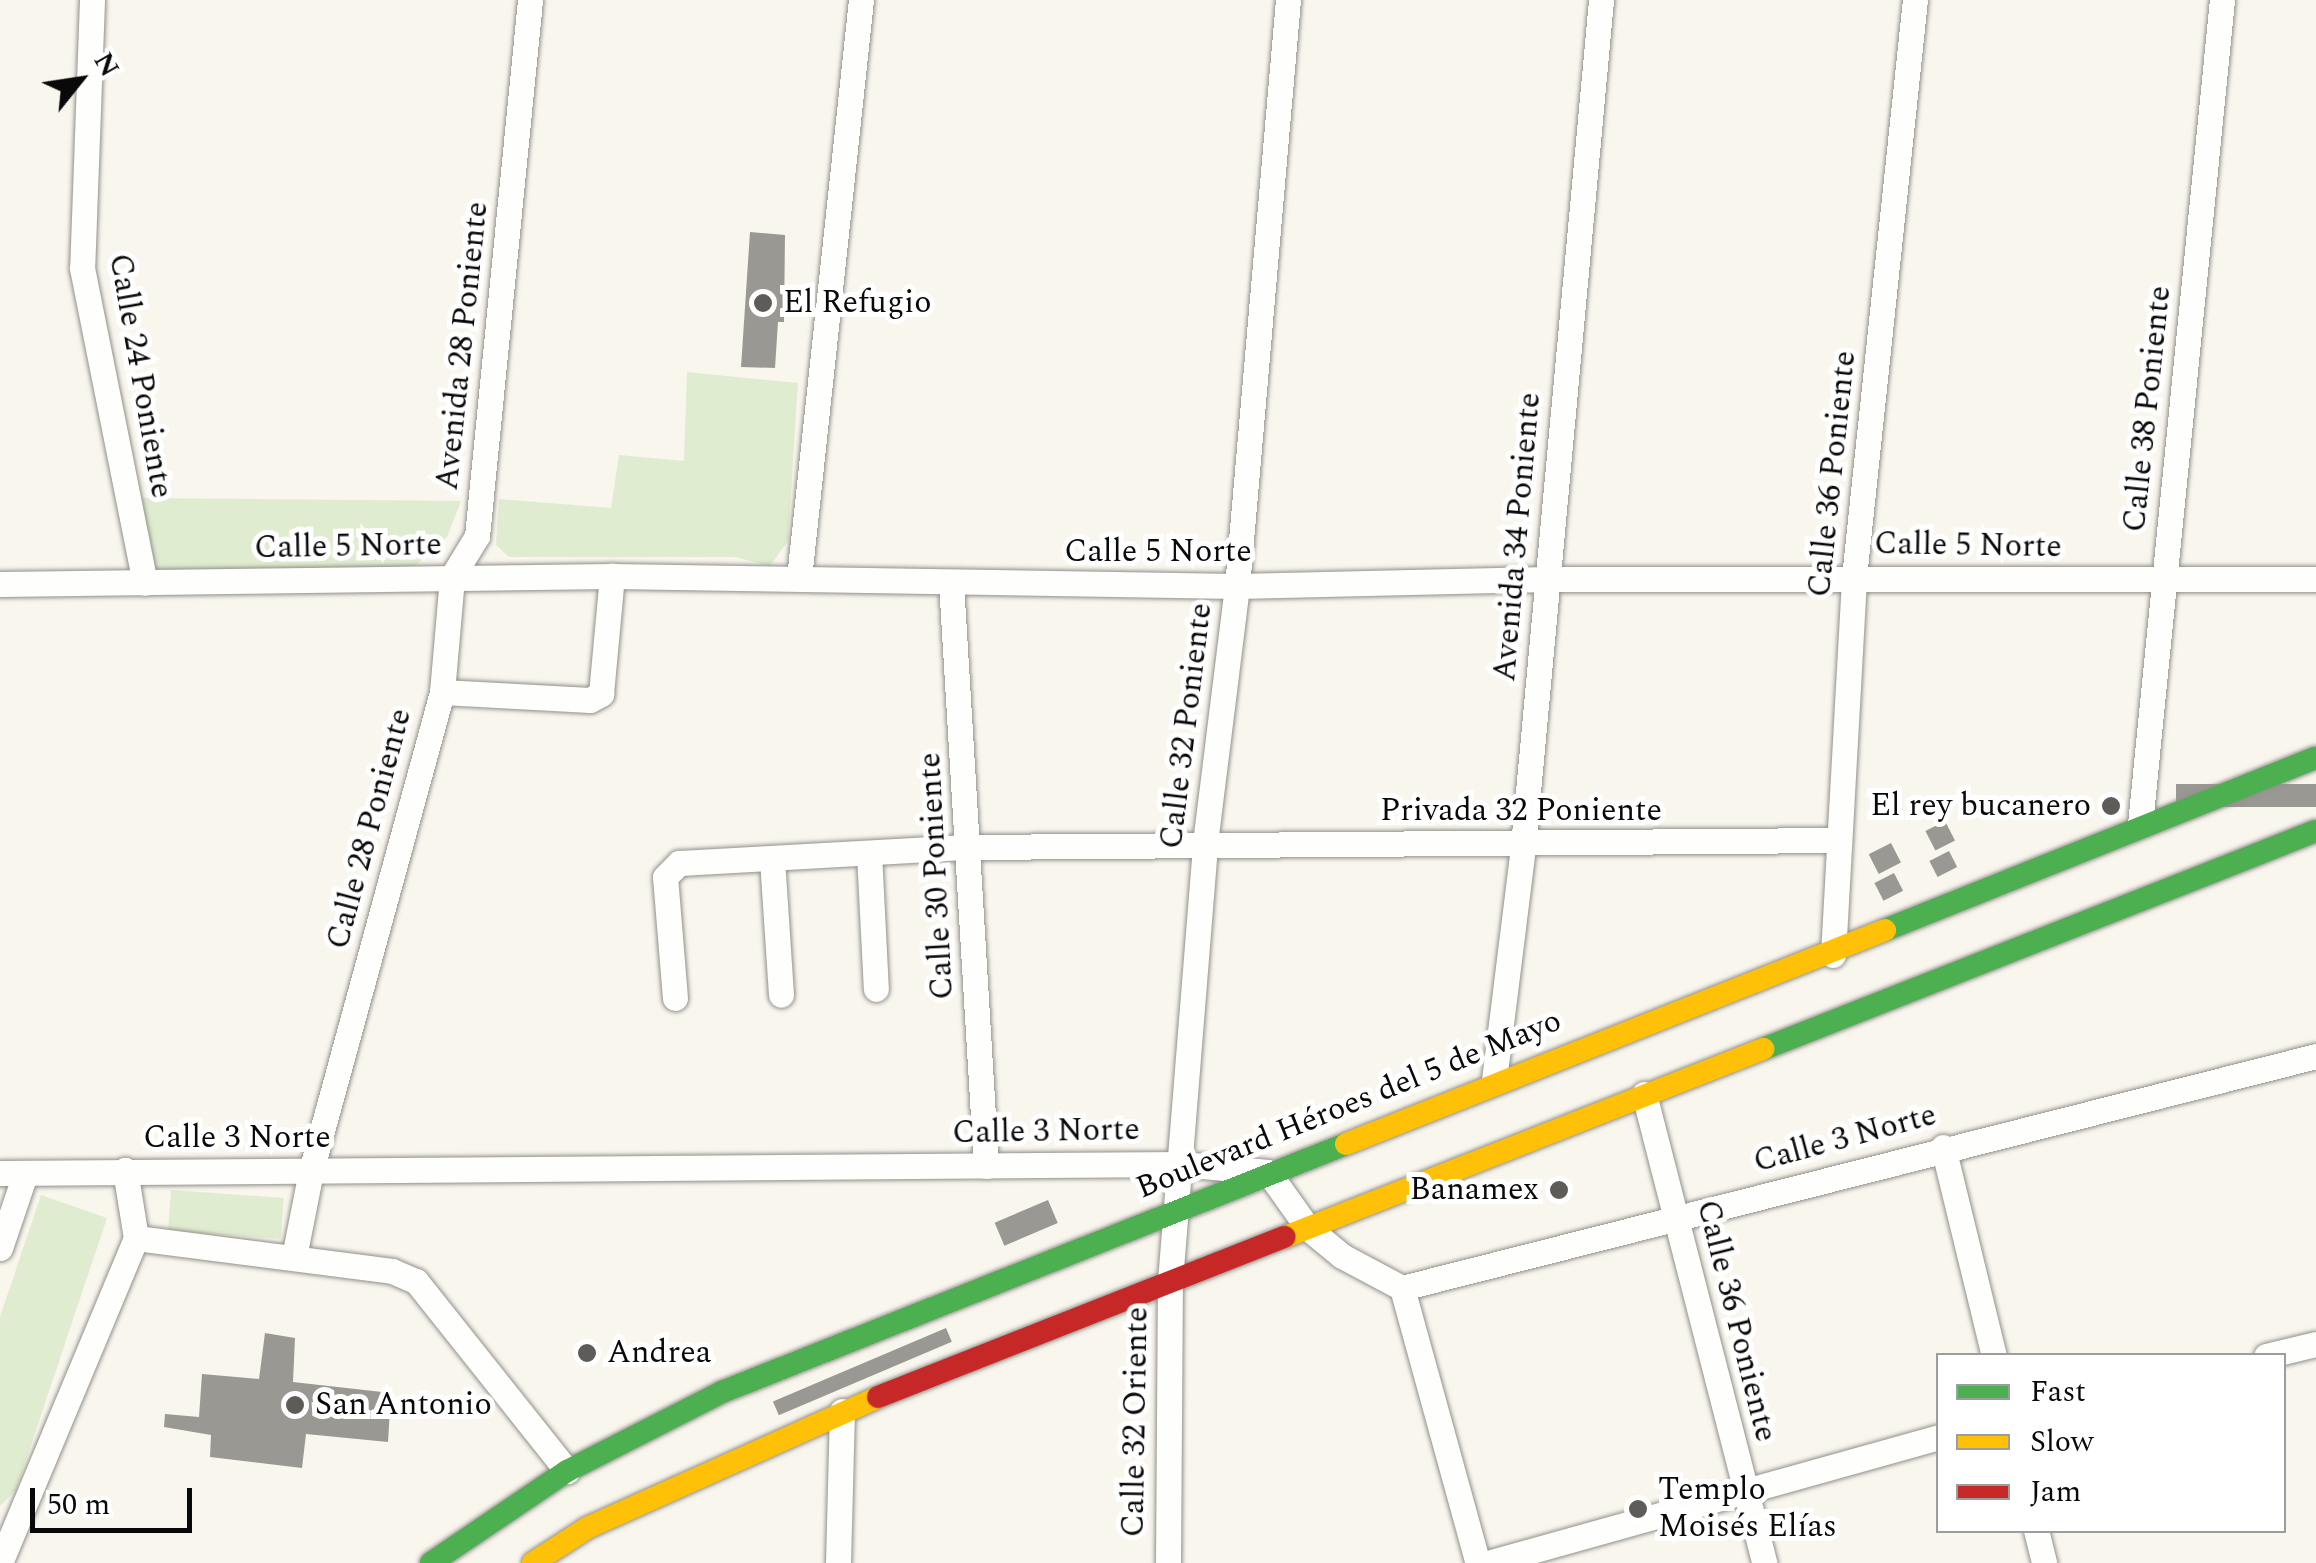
<!DOCTYPE html>
<html>
<head>
<meta charset="utf-8">
<style>
  body { margin:0 }
  #map { position:relative; width:2316px; height:1563px; overflow:hidden; background:#f8f6ed; font-family:Spectral,serif }
  div>[style] { position:absolute }
  [style*='--x'] { left:calc(var(--x)*1px); top:calc(var(--y)*1px); width:calc(var(--w)*1px); rotate:calc(var(--a)*1deg) }
  .green>* { inset:0; background:#e0eccf; transform-origin:0 0 }
  .building>* { inset:0; background:#9a9893; transform-origin:0 0 }
  .roads { filter:drop-shadow(0 0 2px #91908c) drop-shadow(0 0 2px #91908c) }
  .street>* { height:25px; margin:-12.5px; padding:0 12.5px; transform-origin:12.5px; border-radius:12.5px; background:#fefefc }
  .fast>* { height:22px; margin:-11px; padding:0 11px; transform-origin:11px; border-radius:11px; background:#4caf50 }
  .slow>* { height:22px; margin:-11px; padding:0 11px; transform-origin:11px; border-radius:11px; background:#ffc107 }
  .jam>* { height:22px; margin:-11px; padding:0 11px; transform-origin:11px; border-radius:11px; background:#c62828 }
  .dots>* { width:28px; height:28px; translate:-50% -50%; box-sizing:border-box; border:5px solid #fff; border-radius:50% }
  span { translate:-50% -50%; white-space:nowrap; text-align:center; line-height:1.15; -webkit-text-stroke:10px #fff; paint-order:stroke }
  .poi-label { font-size:32px; color:#090909 }
  .left { translate:0 -50%; text-align:left }
  .right { translate:-100% -50%; text-align:right }
  .street-label { font-size:32px; color:#090909 }
  .legend { position:absolute; left:1936px; top:1353px; width:350px; height:180px; box-sizing:border-box; background:#fff; border:2px solid #9d9d9d; margin:0; padding:12px 18px; list-style:none; font-size:30px; color:#090909 }
  .legend li { display:flex; align-items:center; gap:20px; height:50px }
  .legend b { width:50px; border:2px solid #9d9d9d }
  .north { position:absolute; left:30px; top:30px; width:100px; height:100px; -webkit-text-stroke:8px #fff; paint-order:stroke; rotate:60deg; font-size:28px; font-weight:700; line-height:40px; text-align:center; color:#090909 }
  .north::after { content:''; display:block; margin:auto; width:35px; height:45px; background:#090909; clip-path:polygon(50% 0,100% 100%,50% 72%,0 100%) }
  .scale { position:absolute; left:30px; top:1488px; width:162px; height:45px; box-sizing:border-box; border:5px solid #090909; border-top:0; padding-left:12px; font-size:30px; line-height:35px; white-space:nowrap; color:#090909; -webkit-text-stroke:8px #fff; paint-order:stroke }
</style>
</head>
<body>
<div id="map">
  <div class="green">
    <div style="clip-path:polygon(687px 372px,798px 383px,788px 541px,770px 566px,735px 557px,509px 557px,496px 545px,499px 499px,611px 508px,619px 455px,684px 461px)"></div>
    <div style="clip-path:polygon(142px 498px,461px 501px,447px 537px,415px 566px,163px 576px,149px 566px)"></div>
    <div style="left:171px;top:1190px;width:113px;height:41px;rotate:4deg"></div>
    <div style="clip-path:polygon(41px 1195px,107px 1218px,16px 1490px,0 1506px,0 1317px)"></div>
  </div>
  <div class="building">
    <div style="clip-path:polygon(750px 232px,785px 235px,784px 322px,778px 322px,775px 368px,741px 367px)"></div>
    <div style="left:2316px;top:784px;width:23px;height:140px;rotate:90deg"></div>
    <div style="left:1945px;top:821px;width:22px;height:22px;rotate:63deg"></div>
    <div style="left:1891px;top:843px;width:22px;height:25px;rotate:63deg"></div>
    <div style="left:1949px;top:851px;width:18px;height:22px;rotate:63deg"></div>
    <div style="left:1894px;top:873px;width:20px;height:22px;rotate:63deg"></div>
    <div style="left:1048px;top:1200px;width:25px;height:58px;rotate:67deg"></div>
    <div style="left:946px;top:1328px;width:15px;height:188px;rotate:67deg"></div>
    <div style="clip-path:polygon(265px 1333px,295px 1338px,293px 1382px,391px 1393px,388px 1442px,306px 1434px,302px 1468px,210px 1457px,211px 1435px,164px 1427px,165px 1414px,199px 1417px,202px 1374px,259px 1379px)"></div>
  </div>
  <div class="roads">
    <div class="street">
      <div style="--x:92;--y:0;--w:268;--a:92.1"></div>
      <div style="--x:82;--y:268;--w:321;--a:78.7"></div>
      <div style="--x:799;--y:578;--w:581;--a:-83.88"></div>
      <div style="--x:951;--y:582;--w:585;--a:86.57"></div>
      <div style="--x:0;--y:584;--w:612;--a:-0.75"></div>
      <div style="--x:612;--y:576;--w:625;--a:0.92"></div>
      <div style="--x:1237;--y:586;--w:309;--a:-1.3"></div>
      <div style="--x:1546;--y:579;--w:770;--a:0"></div>
      <div style="--x:442;--y:692;--w:148;--a:3.1"></div>
      <div style="--x:590;--y:700;--w:13;--a:-29"></div>
      <div style="--x:601;--y:694;--w:119;--a:-84.7"></div>
      <div style="--x:2140;--y:824;--w:828;--a:-84.32"></div>
      <div style="--x:869;--y:853;--w:136;--a:87.1"></div>
      <div style="--x:772;--y:859;--w:136;--a:86.2"></div>
      <div style="--x:1833;--y:955;--w:379;--a:-86.8"></div>
      <div style="--x:1854;--y:577;--w:580;--a:-83.97"></div>
      <div style="--x:675;--y:998;--w:121;--a:-94.7"></div>
      <div style="--x:665;--y:877;--w:20;--a:-45"></div>
      <div style="--x:679;--y:863;--w:290;--a:-3.2"></div>
      <div style="--x:969;--y:847;--w:868;--a:-0.46"></div>
      <div style="--x:1494;--y:1080;--w:236;--a:-82.9"></div>
      <div style="--x:1523;--y:846;--w:850;--a:-84.73"></div>
      <div style="--x:1644;--y:1094;--w:484;--a:75.6"></div>
      <div style="--x:1943;--y:1147;--w:215;--a:76.3"></div>
      <div style="--x:0;--y:1173;--w:1181;--a:-0.44"></div>
      <div style="--x:1181;--y:1164;--w:87;--a:5.3"></div>
      <div style="--x:1268;--y:1172;--w:69;--a:54.5"></div>
      <div style="--x:1308;--y:1228;--w:44;--a:39.5"></div>
      <div style="--x:1342;--y:1256;--w:68;--a:28.1"></div>
      <div style="--x:1402;--y:1288;--w:943;--a:-14.24"></div>
      <div style="--x:136;--y:1238;--w:258;--a:7.3"></div>
      <div style="--x:392;--y:1271;--w:26;--a:23"></div>
      <div style="--x:416;--y:1281;--w:243;--a:51.5"></div>
      <div style="--x:0;--y:1248;--w:78;--a:-71.3"></div>
      <div style="--x:294;--y:1257;--w:88;--a:-78.8"></div>
      <div style="--x:311;--y:1171;--w:497;--a:-74.7"></div>
      <div style="--x:442;--y:692;--w:115;--a:-85"></div>
      <div style="--x:452;--y:577;--w:48;--a:-58.6"></div>
      <div style="--x:477;--y:536;--w:539;--a:-84.35"></div>
      <div style="--x:1402;--y:1288;--w:285;--a:74.6"></div>
      <div style="--x:2266;--y:1356;--w:51;--a:-13.5"></div>
      <div style="--x:2036;--y:1530;--w:34;--a:76"></div>
      <div style="--x:0;--y:1563;--w:352;--a:-67.3"></div>
      <div style="--x:136;--y:1238;--w:69;--a:-99.2"></div>
      <div style="--x:838;--y:1563;--w:152;--a:-88.5"></div>
      <div style="--x:1168;--y:1563;--w:282;--a:-89.6"></div>
      <div style="--x:1170;--y:1281;--w:439;--a:-85.4"></div>
      <div style="--x:1205;--y:843;--w:259;--a:-82.9"></div>
      <div style="--x:1237;--y:586;--w:588;--a:-85.03"></div>
      <div style="--x:1488;--y:1563;--w:467;--a:-15.6"></div>
    </div>
    <div class="fast">
      <div style="--x:1885;--y:930;--w:464;--a:-21.8"></div>
      <div style="--x:1763;--y:1049;--w:594;--a:-21.52"></div>
      <div style="--x:431;--y:1563;--w:164;--a:-34.1"></div>
      <div style="--x:567;--y:1471;--w:174;--a:-27"></div>
      <div style="--x:722;--y:1392;--w:671;--a:-21.67"></div>
    </div>
    <div class="slow">
      <div style="--x:1346;--y:1144;--w:580;--a:-21.65"></div>
      <div style="--x:1285;--y:1237;--w:514;--a:-21.47"></div>
      <div style="--x:533;--y:1563;--w:64;--a:-32.9"></div>
      <div style="--x:587;--y:1528;--w:319;--a:-24.2"></div>
    </div>
    <div class="jam">
      <div style="--x:878;--y:1397;--w:437;--a:-21.5"></div>
    </div>
  </div>
  <div class="dots">
    <div style="left:763px;top:303px;background:#5d5c59"></div>
    <div style="left:2111px;top:806px;background:#5d5c59"></div>
    <div style="left:1559px;top:1190px;background:#5d5c59"></div>
    <div style="left:587px;top:1353px;background:#5d5c59"></div>
    <div style="left:295px;top:1405px;background:#5d5c59"></div>
    <div style="left:1638px;top:1509px;background:#5d5c59"></div>
  </div>
  <div class="poi-label">
    <span class="left" style="left:783px;top:303px">El Refugio</span>
    <span class="right" style="left:2091px;top:806px">El rey bucanero</span>
    <span class="right" style="left:1539px;top:1190px">Banamex</span>
    <span class="left" style="left:607px;top:1353px">Andrea</span>
    <span class="left" style="left:315px;top:1405px">San Antonio</span>
    <span class="left" style="left:1658px;top:1509px">Templo<br>Moisés Elías</span>
  </div>
  <div class="street-label">
    <span style="left:463px;top:346px;rotate:-84deg">Avenida 28 Poniente</span>
    <span style="left:140px;top:376px;rotate:80deg">Calle 24 Poniente</span>
    <span style="left:2148px;top:409px;rotate:-84deg">Calle 38 Poniente</span>
    <span style="left:1833px;top:474px;rotate:-84deg">Calle 36 Poniente</span>
    <span style="left:1518px;top:537px;rotate:-85deg">Avenida 34 Poniente</span>
    <span style="left:1968px;top:546px;rotate:1deg">Calle 5 Norte</span>
    <span style="left:348px;top:547px;rotate:-1deg">Calle 5 Norte</span>
    <span style="left:1158px;top:552px">Calle 5 Norte</span>
    <span style="left:1187px;top:726px;rotate:-83deg">Calle 32 Poniente</span>
    <span style="left:1521px;top:811px">Privada 32 Poniente</span>
    <span style="left:370px;top:829px;rotate:-75deg">Calle 28 Poniente</span>
    <span style="left:937px;top:876px;rotate:-93deg">Calle 30 Poniente</span>
    <span style="left:1349px;top:1105px;rotate:-22deg">Boulevard Héroes del 5 de Mayo</span>
    <span style="left:1046px;top:1132px;rotate:-1deg">Calle 3 Norte</span>
    <span style="left:237px;top:1138px">Calle 3 Norte</span>
    <span style="left:1845px;top:1139px;rotate:-15deg">Calle 3 Norte</span>
    <span style="left:1736px;top:1321px;rotate:76deg">Calle 36 Poniente</span>
    <span style="left:1136px;top:1422px;rotate:-89deg">Calle 32 Oriente</span>
  </div>
  <ul class="legend">
  <li><b style="height:12px;background:#4caf50"></b>Fast</li>
  <li><b style="height:12px;background:#ffc107"></b>Slow</li>
  <li><b style="height:12px;background:#c62828"></b>Jam</li>
  </ul>
  <div class="north">N</div>
  <div class="scale">50 m</div>
</div>
</body>
</html>
